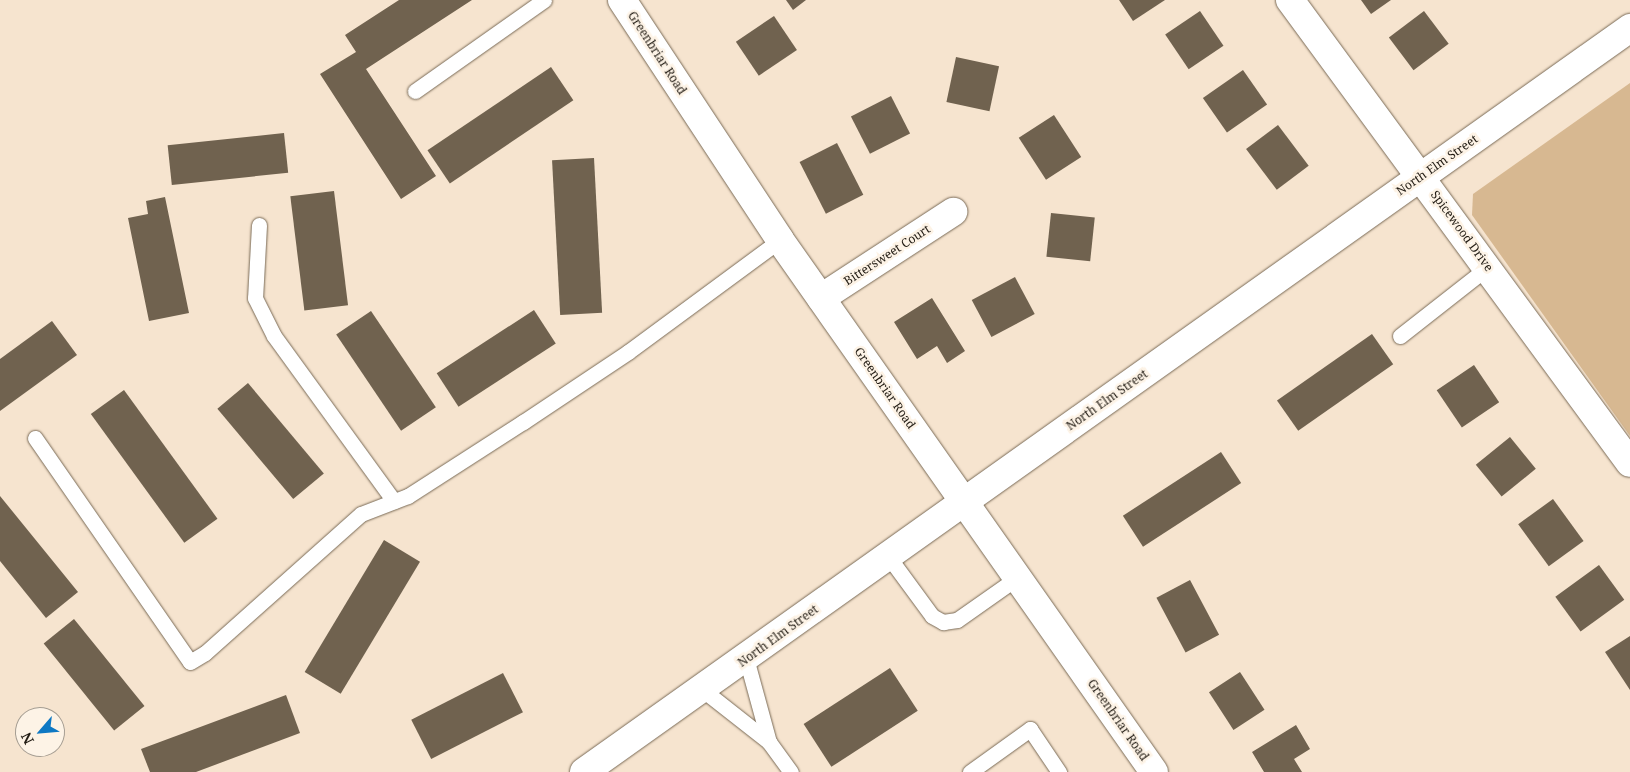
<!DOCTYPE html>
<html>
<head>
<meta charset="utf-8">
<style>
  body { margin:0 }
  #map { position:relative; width:1630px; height:772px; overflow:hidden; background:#f6e4cf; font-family:"Noto Serif",serif }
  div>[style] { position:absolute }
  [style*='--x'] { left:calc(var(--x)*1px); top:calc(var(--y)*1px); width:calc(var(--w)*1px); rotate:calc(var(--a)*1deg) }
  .green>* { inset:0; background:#d7b891 }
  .building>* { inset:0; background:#70624f; transform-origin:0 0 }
  .roads { filter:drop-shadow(0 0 1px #796a56) drop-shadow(0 0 1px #796a56) }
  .lane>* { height:15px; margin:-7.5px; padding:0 7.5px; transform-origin:7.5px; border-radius:7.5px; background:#fff }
  .street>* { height:28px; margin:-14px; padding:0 14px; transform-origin:14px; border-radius:14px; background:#fff }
  .secondary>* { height:28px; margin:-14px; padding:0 14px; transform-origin:14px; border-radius:14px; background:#fff }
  span { translate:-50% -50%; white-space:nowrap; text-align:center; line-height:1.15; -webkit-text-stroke:5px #fdf3e6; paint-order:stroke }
  .street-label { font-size:12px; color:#211b13 }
  .north { position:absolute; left:15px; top:707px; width:50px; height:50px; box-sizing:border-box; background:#fdf3e6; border:1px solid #a59d92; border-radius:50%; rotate:243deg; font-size:14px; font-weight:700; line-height:20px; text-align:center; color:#211b13 }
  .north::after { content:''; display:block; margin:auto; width:18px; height:22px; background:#0e78c3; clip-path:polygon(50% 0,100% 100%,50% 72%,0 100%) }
</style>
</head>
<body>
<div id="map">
  <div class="green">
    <div style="clip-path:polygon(1630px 83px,1630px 436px,1472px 215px,1473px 194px)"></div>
  </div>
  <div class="building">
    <div style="clip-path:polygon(399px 0,472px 0,366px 69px,436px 176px,401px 199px,320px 74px,356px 52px,345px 35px)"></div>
    <div style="clip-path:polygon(786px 0,806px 0,793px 10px)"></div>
    <div style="clip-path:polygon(1119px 0,1165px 0,1133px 21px)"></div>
    <div style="clip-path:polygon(1361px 0,1391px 0,1371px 14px)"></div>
    <div style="left:1200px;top:11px;width:42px;height:42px;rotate:56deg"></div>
    <div style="left:1424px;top:11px;width:41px;height:44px;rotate:53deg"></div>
    <div style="left:774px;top:16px;width:41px;height:46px;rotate:56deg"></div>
    <div style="left:956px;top:57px;width:44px;height:46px;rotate:12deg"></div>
    <div style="left:551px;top:67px;width:40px;height:149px;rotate:56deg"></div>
    <div style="left:1243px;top:70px;width:42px;height:49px;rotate:55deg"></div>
    <div style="left:891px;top:96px;width:42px;height:45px;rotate:63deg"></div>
    <div style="left:1054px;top:115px;width:50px;height:42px;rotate:57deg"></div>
    <div style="left:1278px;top:125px;width:51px;height:40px;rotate:53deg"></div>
    <div style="left:284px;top:133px;width:40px;height:117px;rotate:84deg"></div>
    <div style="left:837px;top:143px;width:58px;height:42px;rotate:63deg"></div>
    <div style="left:594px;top:158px;width:155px;height:42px;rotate:87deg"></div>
    <div style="left:334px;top:191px;width:115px;height:44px;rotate:83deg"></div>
    <div style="clip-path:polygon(165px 197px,189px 313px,149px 321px,128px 218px,148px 214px,146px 201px)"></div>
    <div style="left:1051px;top:213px;width:44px;height:44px;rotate:6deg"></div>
    <div style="left:1015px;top:277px;width:42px;height:49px;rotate:62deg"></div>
    <div style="clip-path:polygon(932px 298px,965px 351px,947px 363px,937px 346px,917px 359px,894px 322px)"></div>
    <div style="left:534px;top:310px;width:40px;height:116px;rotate:57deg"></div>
    <div style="left:371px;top:311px;width:116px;height:42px;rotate:56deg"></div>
    <div style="clip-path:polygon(52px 321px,77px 355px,0 411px,0 359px)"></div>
    <div style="left:1372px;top:334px;width:37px;height:116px;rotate:55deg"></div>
    <div style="left:1474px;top:365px;width:45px;height:45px;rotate:56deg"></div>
    <div style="left:248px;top:383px;width:118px;height:40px;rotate:50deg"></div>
    <div style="left:124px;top:390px;width:159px;height:41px;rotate:54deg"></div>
    <div style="left:1510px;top:437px;width:41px;height:44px;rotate:51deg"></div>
    <div style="left:1221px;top:452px;width:37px;height:117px;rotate:57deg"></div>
    <div style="clip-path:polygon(0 496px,78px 592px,46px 618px,0 561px)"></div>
    <div style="left:1553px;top:499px;width:52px;height:43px;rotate:54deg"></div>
    <div style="left:384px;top:540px;width:42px;height:154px;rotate:31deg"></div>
    <div style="left:1599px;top:565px;width:43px;height:54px;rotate:54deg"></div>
    <div style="left:1190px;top:580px;width:62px;height:38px;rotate:62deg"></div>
    <div style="left:74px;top:619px;width:112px;height:39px;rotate:51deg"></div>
    <div style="clip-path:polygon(1630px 636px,1630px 690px,1605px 652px)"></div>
    <div style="left:890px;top:668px;width:51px;height:103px;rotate:57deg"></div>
    <div style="left:1240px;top:672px;width:45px;height:37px;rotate:57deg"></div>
    <div style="left:503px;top:673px;width:44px;height:103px;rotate:63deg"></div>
    <div style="clip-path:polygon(286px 695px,300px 733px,196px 772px,150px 772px,141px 749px)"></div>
    <div style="clip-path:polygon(1296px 725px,1310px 749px,1294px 759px,1302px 772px,1264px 772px,1252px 752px)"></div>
  </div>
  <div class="roads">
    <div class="lane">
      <div style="--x:415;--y:91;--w:158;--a:-35.2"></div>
      <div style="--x:259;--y:225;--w:73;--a:93.1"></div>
      <div style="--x:255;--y:298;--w:42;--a:63.4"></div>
      <div style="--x:274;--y:336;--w:204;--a:54"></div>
      <div style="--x:1400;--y:336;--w:112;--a:-38.1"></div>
      <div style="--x:35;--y:438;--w:272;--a:55.3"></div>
      <div style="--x:190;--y:662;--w:17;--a:-31"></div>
      <div style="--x:205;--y:653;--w:209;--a:-41.7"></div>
      <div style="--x:361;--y:514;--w:50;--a:-21"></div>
      <div style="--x:408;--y:496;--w:137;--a:-32.8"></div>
      <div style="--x:523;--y:422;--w:126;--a:-33.7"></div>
      <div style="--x:628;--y:352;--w:189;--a:-36.4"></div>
      <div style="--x:888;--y:556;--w:74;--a:53.7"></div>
      <div style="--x:932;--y:616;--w:13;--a:29"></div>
      <div style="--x:943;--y:622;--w:14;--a:-8"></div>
      <div style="--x:957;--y:620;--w:75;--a:-35.2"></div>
      <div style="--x:746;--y:658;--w:87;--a:74.7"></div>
      <div style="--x:703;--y:690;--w:84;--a:38.2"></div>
      <div style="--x:769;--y:742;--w:37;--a:54"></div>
      <div style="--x:970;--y:772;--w:74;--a:-35.6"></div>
      <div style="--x:1030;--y:729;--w:52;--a:56"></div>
    </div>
    <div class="street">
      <div style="--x:622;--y:0;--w:287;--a:56.6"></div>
      <div style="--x:780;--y:240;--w:650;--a:54.89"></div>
      <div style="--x:1290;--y:0;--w:574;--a:53.71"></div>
      <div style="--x:821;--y:298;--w:158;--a:-33.1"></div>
    </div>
    <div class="secondary">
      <div style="--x:584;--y:772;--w:1284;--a:-35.42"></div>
    </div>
  </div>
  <div class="street-label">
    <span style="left:657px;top:53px;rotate:57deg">Greenbriar Road</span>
    <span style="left:1437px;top:165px;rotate:-35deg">North Elm Street</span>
    <span style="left:1462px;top:231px;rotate:54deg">Spicewood Drive</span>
    <span style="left:887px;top:255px;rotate:-33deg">Bittersweet Court</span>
    <span style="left:885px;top:388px;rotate:55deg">Greenbriar Road</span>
    <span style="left:1107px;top:400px;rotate:-35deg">North Elm Street</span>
    <span style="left:778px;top:636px;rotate:-36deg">North Elm Street</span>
    <span style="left:1118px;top:720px;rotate:55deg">Greenbriar Road</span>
  </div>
  <div class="north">N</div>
</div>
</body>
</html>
